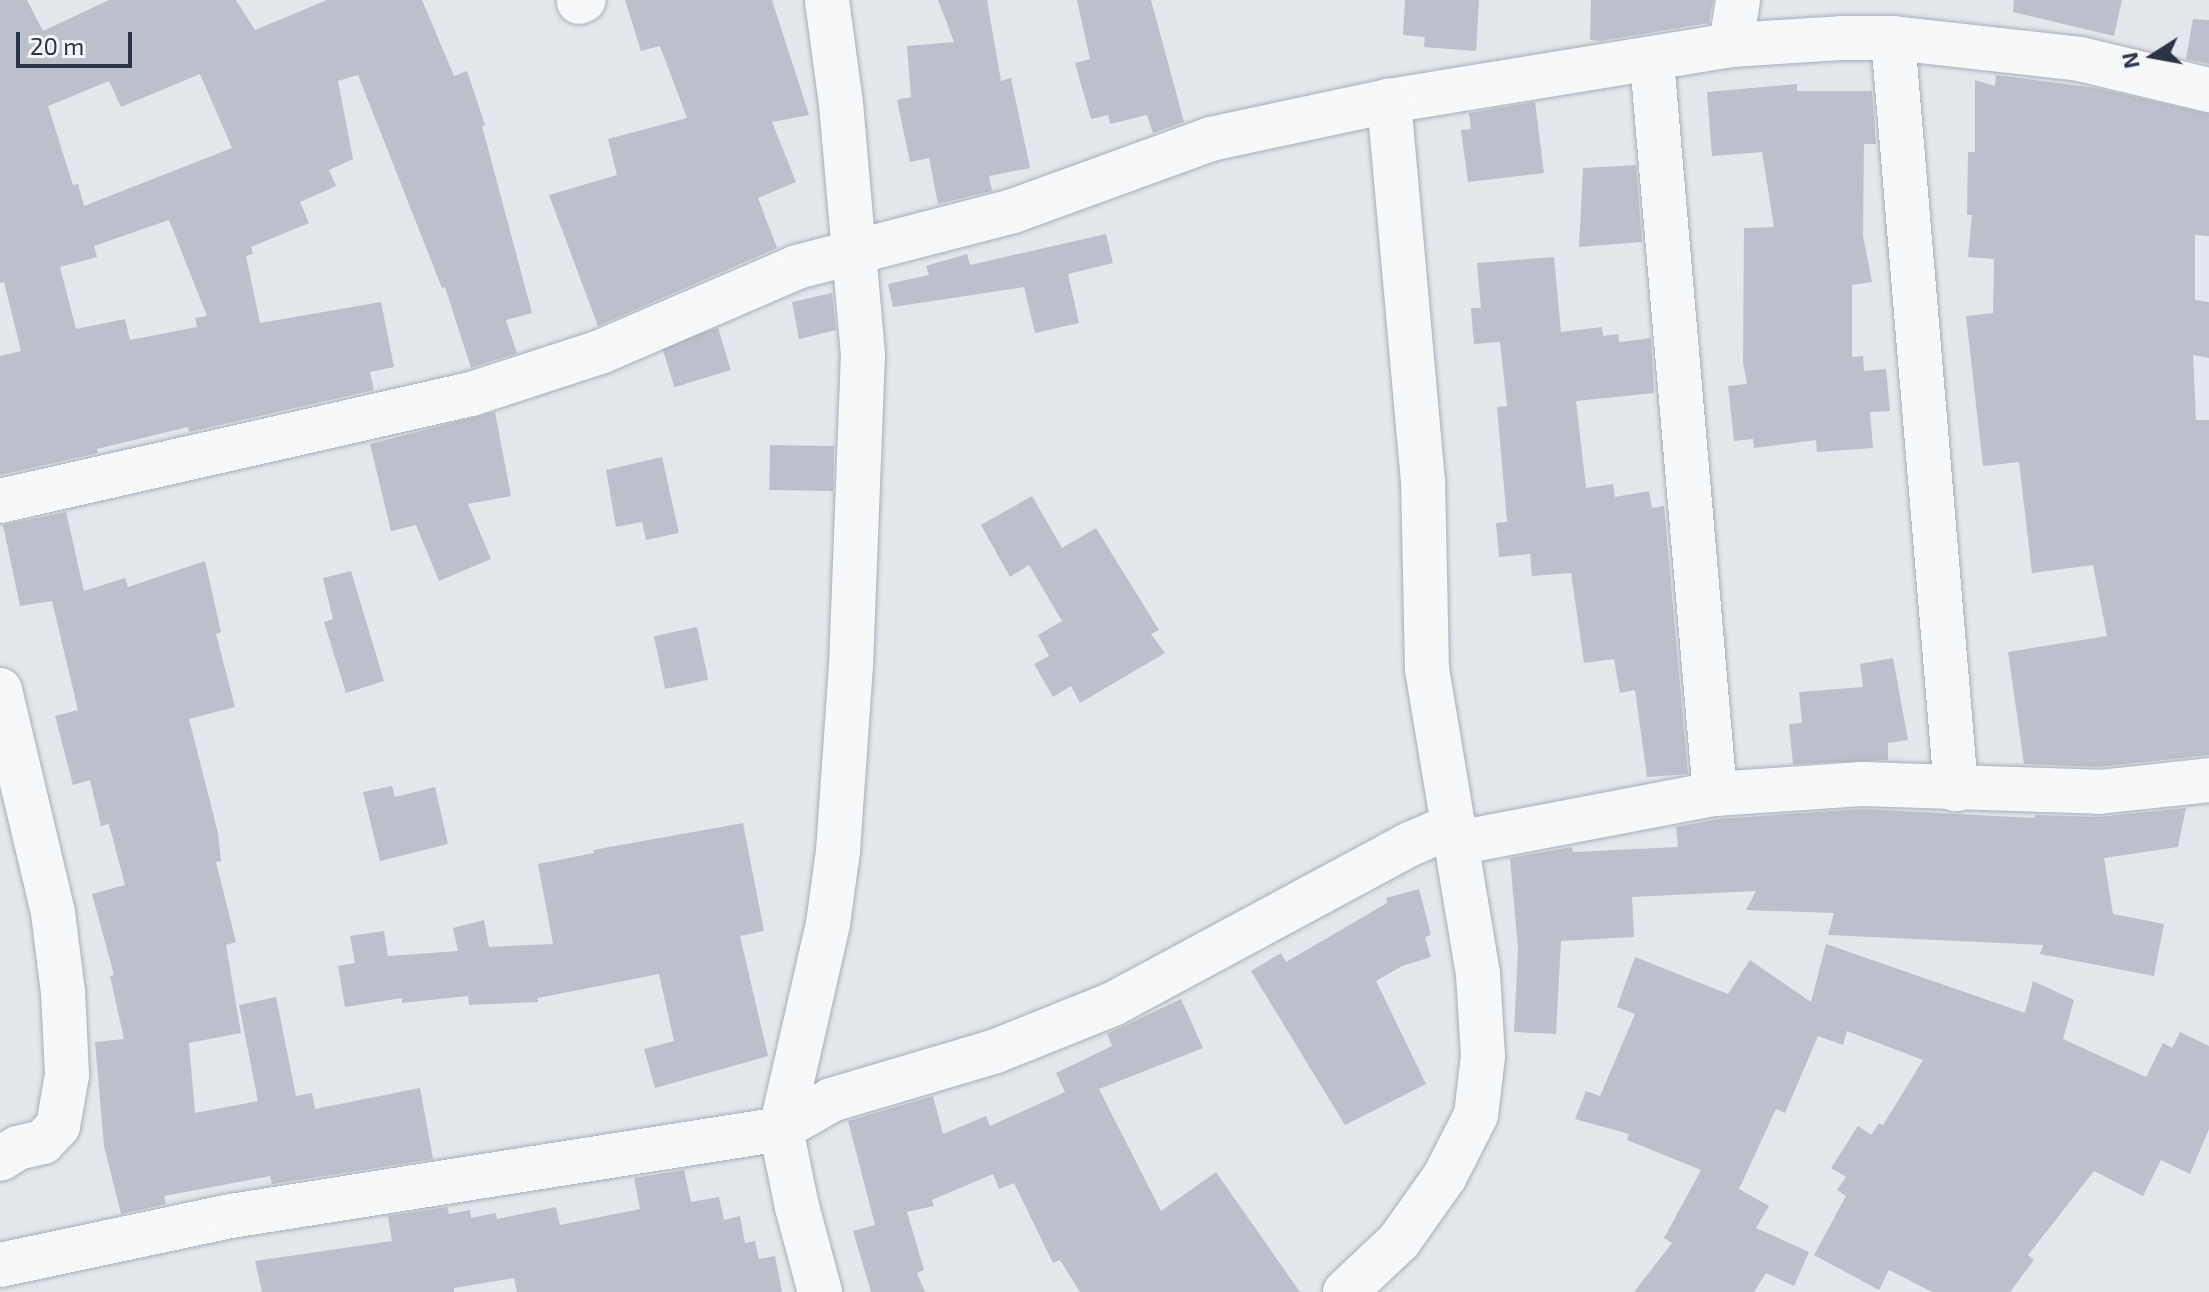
<!DOCTYPE html>
<html>
<head>
<meta charset="utf-8">
<style>
  body { margin:0 }
  #map { position:relative; width:2209px; height:1292px; overflow:hidden; background:#e4e7ec; font-family:"Exo 2",sans-serif }
  div>[style] { position:absolute }
  [style*='--x'] { left:calc(var(--x)*1px); top:calc(var(--y)*1px); width:calc(var(--w)*1px); rotate:calc(var(--a)*1deg) }
  .building>* { inset:0; background:#bbc0ca; transform-origin:0 0 }
  .roads { filter:drop-shadow(0 0 2px #a9aeb7) drop-shadow(0 0 2px #a9aeb7) }
  .minor>* { height:44px; margin:-22px; padding:0 22px; transform-origin:22px; border-radius:22px; background:#f7f8fa }
  span { translate:-50% -50%; white-space:nowrap; text-align:center; line-height:1.15; -webkit-text-stroke:8px #f4f6f9; paint-order:stroke }
  .north { position:absolute; left:2113px; top:16px; width:80px; height:80px; -webkit-text-stroke:6px #f4f6f9; paint-order:stroke; rotate:259deg; font-size:22px; font-weight:700; line-height:32px; text-align:center; color:#2b3445 }
  .north::after { content:''; display:block; margin:auto; width:28px; height:36px; background:#2b3445; clip-path:polygon(50% 0,100% 100%,50% 72%,0 100%) }
  .scale { position:absolute; left:16px; top:32px; width:116px; height:36px; box-sizing:border-box; border:4px solid #2b3445; border-top:0; padding-left:10px; font-size:24px; line-height:28px; white-space:nowrap; color:#2b3445; -webkit-text-stroke:6px #f4f6f9; paint-order:stroke }
</style>
</head>
<body>
<div id="map">
  <div class="building">
    <div style="clip-path:polygon(evenodd,0 0,27px 0,43px 31px,109px 0,236px 0,255px 30px,327px 0,422px 0,454px 76px,467px 71px,485px 125px,482px 126px,532px 313px,506px 320px,517px 353px,471px 368px,445px 287px,442px 288px,358px 75px,338px 81px,353px 159px,329px 170px,336px 186px,300px 202px,309px 223px,251px 247px,253px 254px,246px 256px,260px 323px,381px 302px,394px 367px,370px 372px,374px 390px,189px 432px,188px 427px,97px 449px,98px 453px,0 475px,0 356px,21px 351px,4px 282px,0 283px,0 0,200px 74px,232px 148px,84px 206px,78px 184px,73px 185px,48px 106px,109px 81px,121px 107px,200px 74px,0 0,169px 220px,207px 316px,195px 318px,197px 327px,130px 340px,125px 319px,76px 329px,60px 267px,97px 257px,94px 246px,169px 220px)"></div>
    <div style="clip-path:polygon(625px 0,772px 0,809px 115px,772px 122px,796px 182px,758px 198px,777px 248px,598px 326px,549px 195px,617px 175px,608px 139px,687px 118px,660px 46px,641px 51px)"></div>
    <div style="clip-path:polygon(938px 0,987px 0,1001px 81px,1011px 78px,1030px 168px,989px 176px,992px 191px,938px 204px,929px 158px,910px 162px,897px 100px,911px 97px,907px 46px,954px 42px)"></div>
    <div style="clip-path:polygon(1077px 0,1151px 0,1184px 122px,1153px 133px,1147px 115px,1110px 124px,1108px 115px,1091px 119px,1075px 63px,1090px 59px)"></div>
    <div style="clip-path:polygon(1405px 0,1479px 0,1476px 51px,1424px 47px,1425px 37px,1403px 35px)"></div>
    <div style="clip-path:polygon(1591px 0,1713px 0,1709px 23px,1600px 41px,1590px 40px)"></div>
    <div style="clip-path:polygon(2014px 0,2122px 0,2114px 36px,2013px 12px)"></div>
    <div style="clip-path:polygon(2193px 19px,2209px 20px,2209px 64px,2186px 59px)"></div>
    <div style="clip-path:polygon(1996px 75px,2096px 88px,2209px 114px,2209px 236px,2195px 235px,2195px 300px,2209px 302px,2209px 358px,2193px 355px,2196px 420px,2209px 420px,2209px 755px,2098px 767px,2024px 764px,2008px 652px,2107px 636px,2093px 565px,2032px 573px,2019px 462px,1983px 466px,1966px 316px,1993px 313px,1994px 259px,1968px 257px,1972px 215px,1967px 215px,1968px 152px,1975px 152px,1975px 80px,1995px 86px)"></div>
    <div style="clip-path:polygon(1797px 84px,1797px 91px,1872px 91px,1876px 144px,1864px 144px,1863px 236px,1872px 282px,1852px 285px,1852px 357px,1863px 356px,1864px 371px,1886px 369px,1890px 411px,1870px 412px,1873px 448px,1817px 452px,1816px 440px,1754px 448px,1753px 439px,1734px 441px,1728px 386px,1747px 384px,1743px 362px,1744px 228px,1774px 227px,1762px 152px,1712px 156px,1707px 92px)"></div>
    <div style="clip-path:polygon(1535px 102px,1544px 173px,1468px 182px,1461px 130px,1471px 129px,1469px 113px)"></div>
    <div style="clip-path:polygon(1636px 165px,1642px 242px,1579px 247px,1583px 168px)"></div>
    <div style="clip-path:polygon(1106px 234px,1113px 263px,1068px 274px,1079px 323px,1035px 333px,1024px 287px,893px 307px,888px 284px,929px 275px,926px 266px,967px 254px,970px 265px)"></div>
    <div style="clip-path:polygon(1554px 257px,1561px 332px,1602px 327px,1603px 336px,1618px 334px,1619px 342px,1651px 338px,1654px 393px,1576px 401px,1586px 488px,1613px 484px,1615px 497px,1649px 491px,1652px 508px,1664px 506px,1688px 774px,1647px 777px,1635px 690px,1620px 693px,1614px 659px,1584px 663px,1571px 573px,1532px 576px,1530px 554px,1499px 557px,1496px 523px,1507px 522px,1497px 407px,1507px 406px,1500px 342px,1474px 344px,1471px 308px,1481px 308px,1477px 263px)"></div>
    <div style="clip-path:polygon(832px 293px,836px 330px,799px 339px,792px 302px)"></div>
    <div style="left:718px;top:328px;width:44px;height:59px;rotate:73deg"></div>
    <div style="clip-path:polygon(495px 412px,511px 496px,468px 504px,491px 559px,439px 581px,416px 525px,391px 531px,370px 444px)"></div>
    <div style="left:834px;top:446px;width:45px;height:64px;rotate:91deg"></div>
    <div style="clip-path:polygon(662px 457px,679px 533px,646px 540px,642px 522px,616px 527px,606px 470px)"></div>
    <div style="clip-path:polygon(1032px 496px,1062px 548px,1096px 528px,1159px 630px,1151px 634px,1165px 653px,1080px 703px,1071px 686px,1053px 697px,1034px 664px,1049px 656px,1038px 635px,1062px 621px,1029px 565px,1010px 577px,981px 525px)"></div>
    <div style="clip-path:polygon(66px 512px,84px 591px,125px 578px,128px 587px,205px 561px,221px 632px,216px 634px,235px 707px,189px 719px,218px 833px,221px 861px,216px 862px,236px 942px,226px 945px,241px 1033px,189px 1043px,195px 1113px,258px 1101px,239px 1005px,276px 997px,296px 1096px,312px 1093px,315px 1109px,420px 1088px,433px 1159px,272px 1184px,270px 1176px,164px 1196px,166px 1204px,121px 1214px,104px 1146px,95px 1042px,124px 1039px,110px 976px,114px 975px,92px 894px,125px 885px,109px 824px,101px 826px,90px 780px,73px 785px,55px 716px,78px 710px,52px 601px,20px 606px,3px 525px)"></div>
    <div style="clip-path:polygon(351px 571px,384px 681px,346px 693px,324px 622px,333px 619px,323px 578px)"></div>
    <div style="left:697px;top:627px;width:54px;height:44px;rotate:78deg"></div>
    <div style="clip-path:polygon(1893px 658px,1908px 740px,1888px 743px,1888px 760px,1793px 764px,1789px 724px,1802px 723px,1799px 692px,1863px 687px,1860px 664px)"></div>
    <div style="clip-path:polygon(392px 786px,395px 797px,435px 787px,448px 844px,380px 861px,363px 792px)"></div>
    <div style="clip-path:polygon(2186px 808px,2178px 847px,2104px 858px,2113px 914px,2164px 924px,2154px 976px,2040px 954px,2043px 945px,1828px 935px,1834px 913px,1746px 910px,1756px 891px,1632px 897px,1634px 937px,1561px 941px,1556px 1034px,1514px 1032px,1518px 949px,1510px 858px,1572px 847px,1573px 852px,1678px 847px,1676px 827px,1718px 819px,1862px 809px,2035px 818px,2035px 815px,2098px 817px)"></div>
    <div style="clip-path:polygon(743px 823px,764px 931px,740px 936px,768px 1056px,655px 1088px,644px 1049px,674px 1041px,659px 974px,538px 998px,538px 1002px,469px 1005px,468px 996px,402px 1003px,402px 998px,345px 1007px,338px 966px,355px 963px,350px 936px,384px 931px,388px 956px,458px 951px,453px 928px,484px 920px,489px 947px,553px 944px,538px 864px,594px 853px,593px 850px)"></div>
    <div style="clip-path:polygon(1419px 889px,1431px 935px,1425px 937px,1431px 957px,1402px 966px,1376px 981px,1426px 1084px,1345px 1125px,1251px 971px,1281px 953px,1286px 962px,1387px 903px,1386px 898px)"></div>
    <div style="clip-path:polygon(1826px 944px,2025px 1013px,2033px 981px,2074px 1000px,2063px 1039px,2146px 1077px,2163px 1043px,2172px 1048px,2180px 1032px,2209px 1046px,2209px 1129px,2190px 1174px,2161px 1160px,2143px 1196px,2094px 1171px,2028px 1255px,2034px 1260px,2010px 1292px,1932px 1292px,1889px 1270px,1879px 1290px,1814px 1255px,1846px 1196px,1837px 1190px,1846px 1177px,1831px 1168px,1858px 1126px,1871px 1135px,1879px 1123px,1883px 1125px,1923px 1060px,1847px 1031px,1843px 1045px,1818px 1036px,1785px 1113px,1776px 1109px,1739px 1189px,1769px 1206px,1756px 1228px,1809px 1252px,1794px 1286px,1766px 1273px,1754px 1292px,1634px 1292px,1672px 1243px,1664px 1238px,1701px 1170px,1627px 1140px,1629px 1134px,1575px 1119px,1586px 1091px,1600px 1096px,1635px 1014px,1617px 1007px,1635px 957px,1728px 994px,1750px 960px,1811px 1002px)"></div>
    <div style="clip-path:polygon(1181px 999px,1203px 1048px,1099px 1089px,1161px 1211px,1216px 1172px,1300px 1292px,1080px 1292px,1060px 1260px,1053px 1263px,1014px 1183px,999px 1189px,993px 1174px,932px 1200px,934px 1206px,907px 1212px,924px 1270px,917px 1273px,925px 1292px,871px 1292px,853px 1231px,875px 1225px,848px 1121px,933px 1096px,943px 1134px,986px 1116px,990px 1126px,1065px 1092px,1056px 1073px,1112px 1046px,1107px 1034px)"></div>
    <div style="clip-path:polygon(684px 1170px,691px 1202px,719px 1197px,724px 1220px,740px 1216px,745px 1243px,755px 1241px,759px 1259px,775px 1256px,782px 1292px,517px 1292px,514px 1278px,454px 1288px,454px 1292px,262px 1292px,255px 1261px,392px 1241px,388px 1216px,447px 1207px,449px 1214px,470px 1210px,471px 1218px,496px 1213px,497px 1219px,556px 1207px,560px 1225px,640px 1209px,634px 1178px)"></div>
  </div>
  <div class="roads">
    <div class="minor">
      <div style="--x:579;--y:2;--w:5;--a:-22"></div>
      <div style="--x:1893;--y:38;--w:754;--a:85.2"></div>
      <div style="--x:1731;--y:45;--w:46;--a:-81.2"></div>
      <div style="--x:1652;--y:61;--w:736;--a:85.09"></div>
      <div style="--x:0;--y:501;--w:483;--a:-12.8"></div>
      <div style="--x:471;--y:394;--w:136;--a:-18"></div>
      <div style="--x:600;--y:352;--w:215;--a:-23.3"></div>
      <div style="--x:797;--y:267;--w:223;--a:-14.5"></div>
      <div style="--x:1013;--y:211;--w:211;--a:-20"></div>
      <div style="--x:1211;--y:139;--w:182;--a:-12.1"></div>
      <div style="--x:1389;--y:101;--w:347;--a:-9.3"></div>
      <div style="--x:1731;--y:45;--w:110;--a:-3.6"></div>
      <div style="--x:1841;--y:38;--w:52;--a:0"></div>
      <div style="--x:1893;--y:38;--w:188;--a:6.4"></div>
      <div style="--x:2080;--y:59;--w:133;--a:13.5"></div>
      <div style="--x:0;--y:690;--w:229;--a:76.6"></div>
      <div style="--x:53;--y:913;--w:80;--a:82.8"></div>
      <div style="--x:63;--y:992;--w:83;--a:87.2"></div>
      <div style="--x:67;--y:1075;--w:52;--a:100"></div>
      <div style="--x:58;--y:1126;--w:22;--a:133"></div>
      <div style="--x:43;--y:1142;--w:26;--a:167"></div>
      <div style="--x:18;--y:1148;--w:21;--a:149"></div>
      <div style="--x:1457;--y:843;--w:263;--a:-10.8"></div>
      <div style="--x:1715;--y:794;--w:147;--a:-3.9"></div>
      <div style="--x:1862;--y:784;--w:237;--a:1.9"></div>
      <div style="--x:2099;--y:792;--w:111;--a:-6.2"></div>
      <div style="--x:0;--y:1265;--w:236;--a:-12"></div>
      <div style="--x:231;--y:1216;--w:557;--a:-8.99"></div>
      <div style="--x:781;--y:1129;--w:58;--a:-30.1"></div>
      <div style="--x:831;--y:1100;--w:172;--a:-16.5"></div>
      <div style="--x:996;--y:1051;--w:126;--a:-21.9"></div>
      <div style="--x:1113;--y:1004;--w:335;--a:-28.3"></div>
      <div style="--x:1408;--y:845;--w:50;--a:-23.5"></div>
      <div style="--x:820;--y:1292;--w:88;--a:-105.1"></div>
      <div style="--x:797;--y:1207;--w:80;--a:-101.6"></div>
      <div style="--x:781;--y:1129;--w:210;--a:-77.1"></div>
      <div style="--x:828;--y:924;--w:74;--a:-82.2"></div>
      <div style="--x:838;--y:851;--w:185;--a:-86"></div>
      <div style="--x:851;--y:666;--w:311;--a:-87.8"></div>
      <div style="--x:863;--y:355;--w:252;--a:-95"></div>
      <div style="--x:841;--y:104;--w:105;--a:-97.7"></div>
      <div style="--x:1345;--y:1292;--w:74;--a:-43.4"></div>
      <div style="--x:1399;--y:1241;--w:80;--a:-54.7"></div>
      <div style="--x:1445;--y:1176;--w:68;--a:-63.1"></div>
      <div style="--x:1476;--y:1115;--w:59;--a:-83.2"></div>
      <div style="--x:1483;--y:1056;--w:82;--a:-93.5"></div>
      <div style="--x:1478;--y:974;--w:309;--a:-99.5"></div>
      <div style="--x:1427;--y:669;--w:187;--a:-91.2"></div>
      <div style="--x:1423;--y:482;--w:383;--a:-95.1"></div>
    </div>
  </div>
  <div class="north">N</div>
  <div class="scale">20 m</div>
</div>
</body>
</html>
